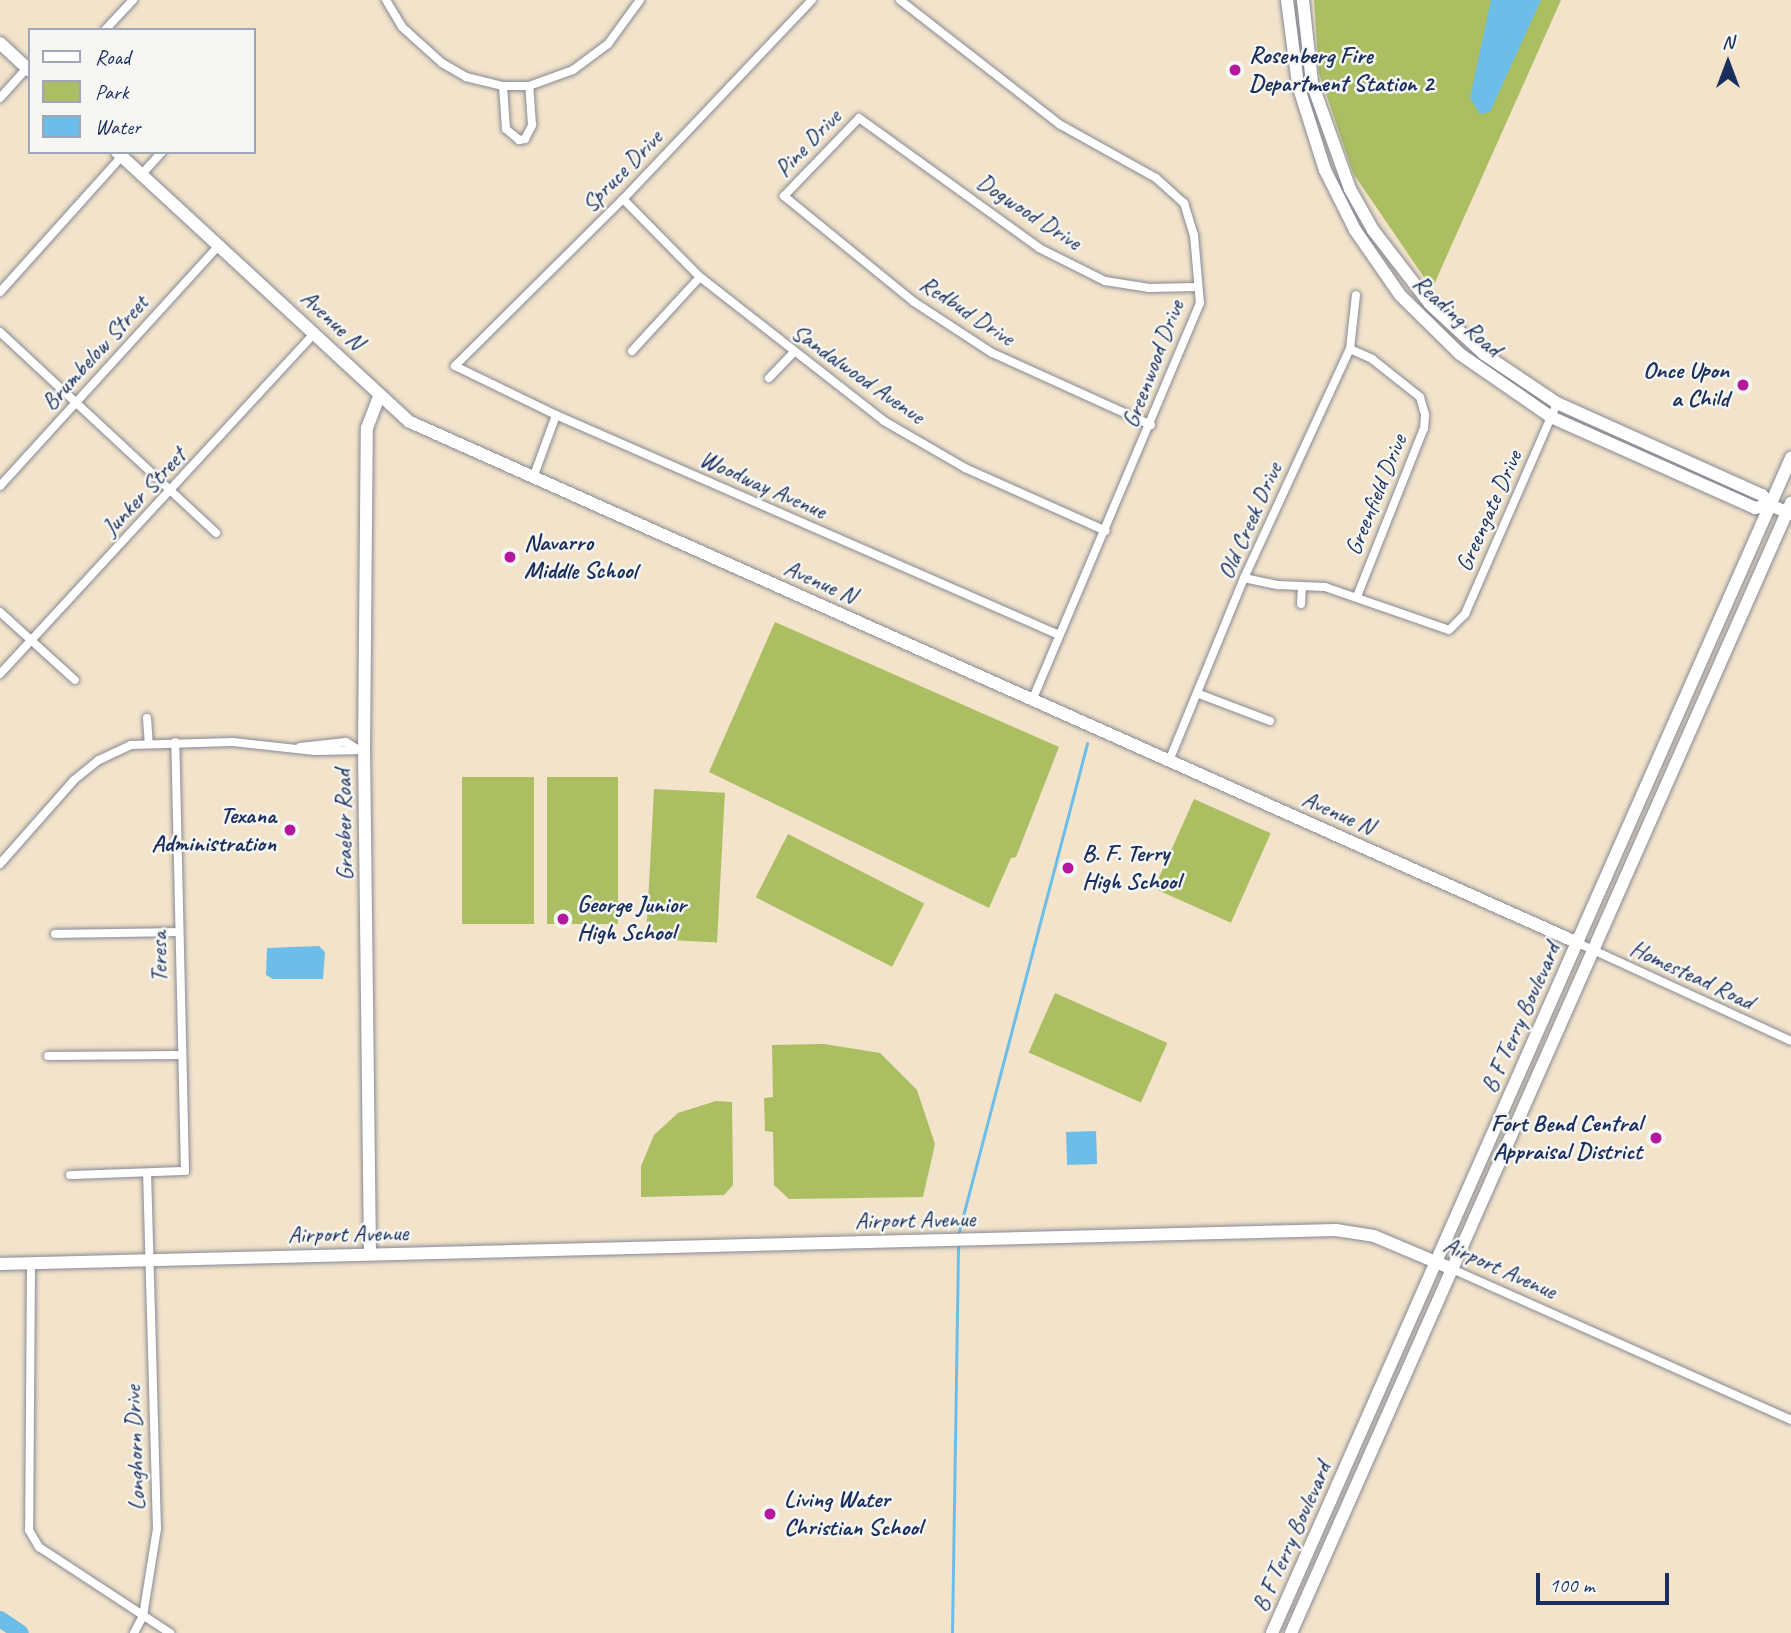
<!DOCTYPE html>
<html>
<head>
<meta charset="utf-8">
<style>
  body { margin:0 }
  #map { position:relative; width:1791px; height:1633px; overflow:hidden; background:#f2e3ca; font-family:Caveat,sans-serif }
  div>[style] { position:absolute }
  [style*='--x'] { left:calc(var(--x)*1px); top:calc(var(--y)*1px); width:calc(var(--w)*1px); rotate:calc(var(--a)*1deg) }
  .green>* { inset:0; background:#abbe62; transform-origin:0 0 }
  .water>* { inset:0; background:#6cbee8; transform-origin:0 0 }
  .stream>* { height:2.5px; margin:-1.25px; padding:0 1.25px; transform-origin:1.25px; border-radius:1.25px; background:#6cbee8 }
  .river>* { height:16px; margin:-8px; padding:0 8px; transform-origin:8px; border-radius:8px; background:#6cbee8 }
  .roads { filter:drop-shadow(0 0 2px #868994) drop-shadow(0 0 2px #868994) }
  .street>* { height:8px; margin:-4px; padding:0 4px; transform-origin:4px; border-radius:4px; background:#fff }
  .secondary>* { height:12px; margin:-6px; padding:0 6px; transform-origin:6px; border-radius:6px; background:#fff }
  .dots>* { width:19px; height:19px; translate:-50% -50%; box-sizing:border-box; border:4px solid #f6f6f2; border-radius:50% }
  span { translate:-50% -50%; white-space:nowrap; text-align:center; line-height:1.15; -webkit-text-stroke:5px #f6f6f2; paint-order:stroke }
  .poi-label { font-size:24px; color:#1b2f5e; font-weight:700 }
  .left { translate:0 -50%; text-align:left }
  .right { translate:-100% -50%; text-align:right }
  .street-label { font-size:24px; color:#1b2f5e }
  .legend { position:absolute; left:28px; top:28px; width:228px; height:126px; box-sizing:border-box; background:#f6f6f2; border:2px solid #9ea6b7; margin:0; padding:9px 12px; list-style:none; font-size:21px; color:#1b2f5e }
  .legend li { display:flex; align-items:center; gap:14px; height:35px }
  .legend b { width:35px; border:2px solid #9ea6b7 }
  .north { position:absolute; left:1693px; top:28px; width:70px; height:70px; -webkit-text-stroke:5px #f6f6f2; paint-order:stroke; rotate:0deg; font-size:19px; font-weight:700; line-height:28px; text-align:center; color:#1b2f5e }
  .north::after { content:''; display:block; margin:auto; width:24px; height:32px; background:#1b2f5e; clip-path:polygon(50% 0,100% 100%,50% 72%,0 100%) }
  .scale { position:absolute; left:1536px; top:1573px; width:133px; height:32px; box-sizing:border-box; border:4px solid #1b2f5e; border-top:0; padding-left:9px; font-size:21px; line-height:24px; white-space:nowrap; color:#1b2f5e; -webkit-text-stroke:5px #f6f6f2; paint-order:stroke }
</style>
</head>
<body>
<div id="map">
  <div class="green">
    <div style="clip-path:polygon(1314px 0,1561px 0,1432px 289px,1353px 173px,1319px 73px)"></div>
    <div style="clip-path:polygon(775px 622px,1059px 747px,1016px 857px,1011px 858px,989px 908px,709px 772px)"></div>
    <div style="left:462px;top:777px;width:72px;height:147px"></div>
    <div style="left:547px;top:777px;width:71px;height:147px"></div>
    <div style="left:654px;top:789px;width:71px;height:150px;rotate:3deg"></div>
    <div style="left:1194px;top:799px;width:84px;height:98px;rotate:24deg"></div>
    <div style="left:788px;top:834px;width:153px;height:71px;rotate:27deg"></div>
    <div style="left:1055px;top:993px;width:123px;height:65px;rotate:24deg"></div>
    <div style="clip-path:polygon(824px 1044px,880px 1053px,917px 1090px,935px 1144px,923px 1197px,789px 1199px,774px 1185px,773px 1132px,765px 1131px,764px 1098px,773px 1097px,772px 1045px)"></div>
    <div style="clip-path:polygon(716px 1101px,732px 1102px,733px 1185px,724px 1195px,641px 1197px,641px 1166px,654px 1135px,678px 1113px)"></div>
  </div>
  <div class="water">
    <div style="clip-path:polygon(1491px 0,1541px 0,1490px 112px,1480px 114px,1470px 98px)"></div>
    <div style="clip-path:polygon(319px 946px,325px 952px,323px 979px,273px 979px,266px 975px,267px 948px)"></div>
    <div style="left:1096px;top:1131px;width:33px;height:30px;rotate:88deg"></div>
  </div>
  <div class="stream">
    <div style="--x:958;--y:1235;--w:508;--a:-75.28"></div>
    <div style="--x:952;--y:1633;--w:388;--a:-89.1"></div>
  </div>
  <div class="river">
    <div style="--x:0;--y:1619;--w:25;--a:34"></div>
  </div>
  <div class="roads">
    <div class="street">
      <div style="--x:386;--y:0;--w:31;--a:59"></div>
      <div style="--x:402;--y:27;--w:54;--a:42"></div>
      <div style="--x:442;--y:63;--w:28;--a:30"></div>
      <div style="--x:466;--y:77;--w:38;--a:14"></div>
      <div style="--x:503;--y:86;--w:26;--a:0"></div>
      <div style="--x:529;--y:86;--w:47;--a:-20"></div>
      <div style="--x:573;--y:70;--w:44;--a:-36.6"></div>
      <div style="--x:608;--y:44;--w:54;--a:-54"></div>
      <div style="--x:812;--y:0;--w:274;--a:133.5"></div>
      <div style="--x:623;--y:199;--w:237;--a:135.2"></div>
      <div style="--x:455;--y:366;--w:112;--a:25.9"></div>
      <div style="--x:556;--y:415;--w:549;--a:23.62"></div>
      <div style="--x:900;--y:0;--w:202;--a:37.9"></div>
      <div style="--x:1059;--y:124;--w:111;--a:29.1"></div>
      <div style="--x:1156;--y:178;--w:38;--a:42"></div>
      <div style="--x:1184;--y:203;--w:34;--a:73"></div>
      <div style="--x:1194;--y:235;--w:68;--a:85"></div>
      <div style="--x:1200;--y:303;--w:431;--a:112.9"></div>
      <div style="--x:105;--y:30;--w:41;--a:-47"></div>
      <div style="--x:503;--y:86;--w:43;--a:86"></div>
      <div style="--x:506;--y:129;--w:17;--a:40"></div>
      <div style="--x:519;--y:140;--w:6;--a:-9"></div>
      <div style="--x:525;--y:139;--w:16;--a:-63"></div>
      <div style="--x:532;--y:125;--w:39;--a:-94"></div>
      <div style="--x:0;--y:98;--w:40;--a:-48"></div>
      <div style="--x:142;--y:174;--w:30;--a:-48"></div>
      <div style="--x:623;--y:199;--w:110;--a:45.4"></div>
      <div style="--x:700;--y:277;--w:234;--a:38"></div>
      <div style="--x:884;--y:421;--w:94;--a:30.1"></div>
      <div style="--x:965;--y:468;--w:154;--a:24.1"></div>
      <div style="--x:0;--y:292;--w:181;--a:-48.1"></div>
      <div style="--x:0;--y:332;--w:295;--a:42.9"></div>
      <div style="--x:1350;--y:349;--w:24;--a:24"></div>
      <div style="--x:1372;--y:359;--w:61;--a:38.4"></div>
      <div style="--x:1420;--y:397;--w:19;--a:74"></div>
      <div style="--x:1425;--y:415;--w:13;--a:94"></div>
      <div style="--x:1424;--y:428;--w:181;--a:111.7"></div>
      <div style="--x:632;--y:351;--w:100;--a:-47.4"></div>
      <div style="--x:769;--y:378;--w:35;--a:-46"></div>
      <div style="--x:1151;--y:425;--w:175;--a:-155.6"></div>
      <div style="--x:992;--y:353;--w:93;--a:-146.8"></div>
      <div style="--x:914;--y:302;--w:168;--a:-140.8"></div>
      <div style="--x:784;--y:196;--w:108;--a:-46.1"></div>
      <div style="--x:859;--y:118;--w:222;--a:35.8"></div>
      <div style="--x:1039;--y:248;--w:74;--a:26.6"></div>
      <div style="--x:1105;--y:281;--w:45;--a:9"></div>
      <div style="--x:1149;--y:288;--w:48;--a:-1.2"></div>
      <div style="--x:533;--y:478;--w:67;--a:-69.9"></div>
      <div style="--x:0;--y:486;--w:326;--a:-47.7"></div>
      <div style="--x:1244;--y:578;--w:35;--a:12"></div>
      <div style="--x:1278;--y:585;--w:47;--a:2.4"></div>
      <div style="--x:1325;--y:587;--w:131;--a:19.1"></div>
      <div style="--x:1449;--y:630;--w:23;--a:-45"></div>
      <div style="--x:1465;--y:614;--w:230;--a:-66.4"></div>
      <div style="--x:1301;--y:604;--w:18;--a:-87"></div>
      <div style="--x:0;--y:612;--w:101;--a:42.2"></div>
      <div style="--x:0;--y:674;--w:464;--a:-47.3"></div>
      <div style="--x:1199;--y:694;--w:76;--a:20.8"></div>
      <div style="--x:147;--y:718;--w:26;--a:86"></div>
      <div style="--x:300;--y:747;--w:46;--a:-6.2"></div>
      <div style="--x:346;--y:742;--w:13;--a:32"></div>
      <div style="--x:1169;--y:761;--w:198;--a:-67.7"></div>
      <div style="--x:1244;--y:578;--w:252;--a:-65.2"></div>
      <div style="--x:1350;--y:349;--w:54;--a:-83.7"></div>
      <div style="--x:0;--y:864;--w:112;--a:-48.6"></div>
      <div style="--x:74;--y:780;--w:32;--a:-39"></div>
      <div style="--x:99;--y:760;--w:35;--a:-25"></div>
      <div style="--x:131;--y:745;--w:102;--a:-1.7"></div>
      <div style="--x:233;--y:742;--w:82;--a:6.3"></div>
      <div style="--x:315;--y:751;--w:49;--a:-1.2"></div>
      <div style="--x:55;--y:934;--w:123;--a:-0.9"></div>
      <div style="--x:1578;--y:943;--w:234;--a:24.7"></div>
      <div style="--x:48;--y:1056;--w:132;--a:-0.4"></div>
      <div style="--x:70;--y:1175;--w:115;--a:-2"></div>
      <div style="--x:185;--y:1171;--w:429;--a:-91.3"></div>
      <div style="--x:31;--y:1263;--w:267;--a:90.4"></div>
      <div style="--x:29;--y:1530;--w:20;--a:60"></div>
      <div style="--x:39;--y:1547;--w:157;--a:33.3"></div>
      <div style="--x:1452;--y:1269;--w:371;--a:24"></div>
      <div style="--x:134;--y:1633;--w:19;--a:-62"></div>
      <div style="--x:143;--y:1616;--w:88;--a:-80.9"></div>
      <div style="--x:157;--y:1529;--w:353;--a:-91.6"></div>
    </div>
    <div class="secondary">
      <div style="--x:1287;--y:0;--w:86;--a:82.6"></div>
      <div style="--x:1298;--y:85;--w:89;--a:72.4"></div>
      <div style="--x:1325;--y:170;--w:67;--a:63.4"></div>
      <div style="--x:1355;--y:230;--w:79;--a:55.3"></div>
      <div style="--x:1400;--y:295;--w:84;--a:44.5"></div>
      <div style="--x:1460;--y:354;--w:111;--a:34.7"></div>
      <div style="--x:1551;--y:417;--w:223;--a:24"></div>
      <div style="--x:1755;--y:508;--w:15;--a:-11"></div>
      <div style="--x:1303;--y:0;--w:83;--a:83.8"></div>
      <div style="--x:1312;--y:83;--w:113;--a:70.3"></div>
      <div style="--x:1350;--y:189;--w:47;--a:60.7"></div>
      <div style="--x:1373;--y:230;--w:93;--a:52.4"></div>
      <div style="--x:1430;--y:304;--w:74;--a:42.8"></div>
      <div style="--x:1484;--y:354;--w:88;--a:33.9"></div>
      <div style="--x:1557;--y:403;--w:225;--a:24.2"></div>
      <div style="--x:1762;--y:495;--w:13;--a:51"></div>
      <div style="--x:1770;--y:505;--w:23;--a:23"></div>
      <div style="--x:0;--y:43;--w:41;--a:43"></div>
      <div style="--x:117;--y:152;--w:398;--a:42.7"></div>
      <div style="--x:410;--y:422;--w:1279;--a:24.04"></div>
      <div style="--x:370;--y:1254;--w:504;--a:-90.68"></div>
      <div style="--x:364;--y:750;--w:322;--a:-89.5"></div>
      <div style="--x:367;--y:428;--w:33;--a:-69"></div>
      <div style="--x:0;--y:1264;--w:1336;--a:-1.46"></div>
      <div style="--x:1336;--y:1230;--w:38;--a:9"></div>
      <div style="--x:1374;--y:1236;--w:85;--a:22.9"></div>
      <div style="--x:1272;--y:1633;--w:1285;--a:-66.17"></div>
      <div style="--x:1291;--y:1633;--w:1236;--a:-66.13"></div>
    </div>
  </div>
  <div class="dots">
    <div style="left:1235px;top:70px;background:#b5179e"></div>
    <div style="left:1743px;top:385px;background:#b5179e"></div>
    <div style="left:510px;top:557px;background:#b5179e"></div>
    <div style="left:290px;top:830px;background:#b5179e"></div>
    <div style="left:1068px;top:868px;background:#b5179e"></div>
    <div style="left:563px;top:919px;background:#b5179e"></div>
    <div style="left:1656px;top:1138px;background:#b5179e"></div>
    <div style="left:770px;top:1514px;background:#b5179e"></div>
  </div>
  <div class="poi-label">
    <span class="left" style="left:1249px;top:70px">Rosenberg Fire<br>Department Station 2</span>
    <span class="right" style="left:1729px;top:385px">Once Upon<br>a Child</span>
    <span class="left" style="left:524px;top:557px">Navarro<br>Middle School</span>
    <span class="right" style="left:276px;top:830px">Texana<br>Administration</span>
    <span class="left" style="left:1082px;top:868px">B. F. Terry<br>High School</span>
    <span class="left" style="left:577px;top:919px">George Junior<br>High School</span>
    <span class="right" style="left:1642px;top:1138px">Fort Bend Central<br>Appraisal District</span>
    <span class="left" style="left:784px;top:1514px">Living Water<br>Christian School</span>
  </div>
  <div class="street-label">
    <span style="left:808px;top:143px;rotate:-46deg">Pine Drive</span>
    <span style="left:622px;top:171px;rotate:-46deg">Spruce Drive</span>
    <span style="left:1029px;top:212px;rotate:33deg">Dogwood Drive</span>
    <span style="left:967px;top:311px;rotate:33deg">Redbud Drive</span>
    <span style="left:1457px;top:316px;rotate:42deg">Reading Road</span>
    <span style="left:332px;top:320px;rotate:43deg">Avenue N</span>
    <span style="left:95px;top:353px;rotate:-48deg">Brumbelow Street</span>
    <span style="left:1153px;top:364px;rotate:-69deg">Greenwood Drive</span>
    <span style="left:858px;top:374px;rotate:35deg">Sandalwood Avenue</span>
    <span style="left:763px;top:485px;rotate:24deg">Woodway Avenue</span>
    <span style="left:144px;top:492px;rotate:-47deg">Junker Street</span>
    <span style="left:1376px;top:495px;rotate:-68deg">Greenfield Drive</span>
    <span style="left:1489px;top:511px;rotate:-66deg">Greengate Drive</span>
    <span style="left:1250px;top:521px;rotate:-66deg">Old Creek Drive</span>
    <span style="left:820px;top:582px;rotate:24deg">Avenue N</span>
    <span style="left:1338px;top:813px;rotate:24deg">Avenue N</span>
    <span style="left:344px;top:825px;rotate:-91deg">Graeber Road</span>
    <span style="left:159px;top:957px;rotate:-91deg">Teresa</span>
    <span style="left:1692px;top:975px;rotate:25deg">Homestead Road</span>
    <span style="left:1521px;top:1018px;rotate:-66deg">B F Terry Boulevard</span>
    <span style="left:915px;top:1220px;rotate:-1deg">Airport Avenue</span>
    <span style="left:348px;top:1234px;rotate:-1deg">Airport Avenue</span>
    <span style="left:1500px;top:1268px;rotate:24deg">Airport Avenue</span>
    <span style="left:135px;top:1448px;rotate:-92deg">Longhorn Drive</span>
    <span style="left:1292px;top:1537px;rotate:-66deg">B F Terry Boulevard</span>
  </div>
  <ul class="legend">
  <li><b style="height:9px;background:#fff"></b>Road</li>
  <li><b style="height:19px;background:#abbe62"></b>Park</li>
  <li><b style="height:19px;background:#6cbee8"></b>Water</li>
  </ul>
  <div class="north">N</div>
  <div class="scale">100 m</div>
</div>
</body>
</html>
